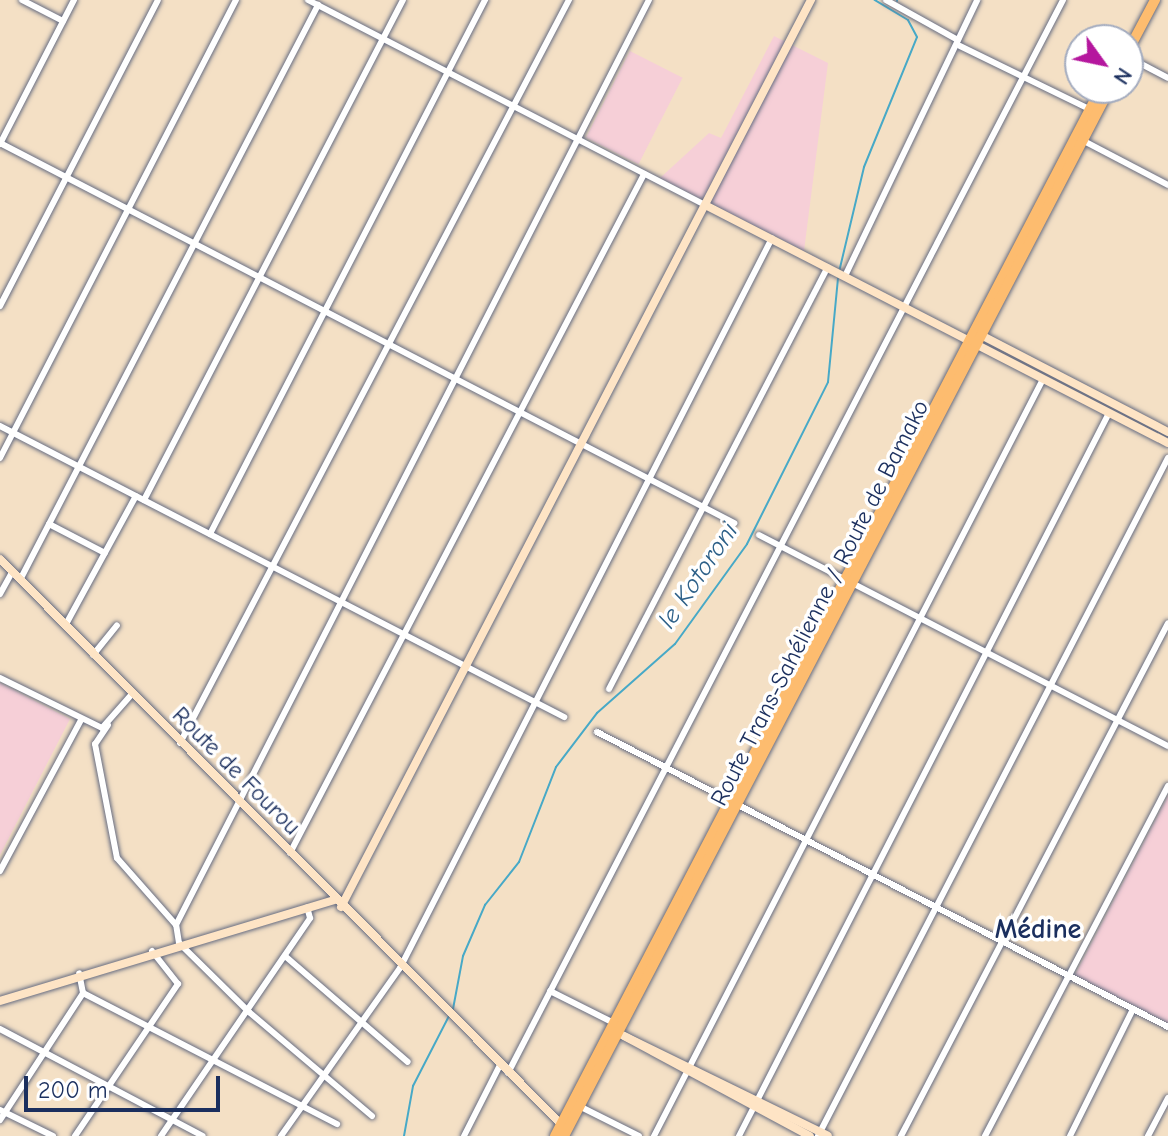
<!DOCTYPE html>
<html>
<head>
<meta charset="utf-8">
<style>
  body { margin:0 }
  #map { position:relative; width:1168px; height:1136px; overflow:hidden; background:#f4e0c5; font-family:"Comic Neue",sans-serif }
  div>[style] { position:absolute }
  [style*='--x'] { left:calc(var(--x)*1px); top:calc(var(--y)*1px); width:calc(var(--w)*1px); rotate:calc(var(--a)*1deg) }
  .built>* { inset:0; background:#f6cfd7; transform-origin:0 0 }
  .stream>* { height:2px; margin:-1px; padding:0 1px; transform-origin:1px; border-radius:1px; background:#47a9c7 }
  .roads { filter:drop-shadow(0 0 2px #676d82) drop-shadow(0 0 2px #676d82) }
  .street>* { height:6px; margin:-3px; padding:0 3px; transform-origin:3px; border-radius:3px; background:#fff }
  .secondary>* { height:8px; margin:-4px; padding:0 4px; transform-origin:4px; border-radius:4px; background:#fee4c5 }
  .highway>* { height:10px; margin:-5px; padding:0 5px; transform-origin:5px; border-radius:5px; background:#fdbc6f }
  span { translate:-50% -50%; white-space:nowrap; text-align:center; line-height:1.15; -webkit-text-stroke:7px #fff; paint-order:stroke }
  .street-label { font-size:24px; color:#1b2f5e }
  .water-label { font-size:26px; color:#2d6088; font-style:italic }
  .quarter-label { font-size:28px; color:#1b2f5e; font-weight:700 }
  .north { position:absolute; left:1064px; top:24px; width:80px; height:80px; box-sizing:border-box; background:#fff; border:2px solid #a4acbf; border-radius:50%; rotate:123deg; font-size:22px; font-weight:700; line-height:32px; text-align:center; color:#1b2f5e }
  .north::after { content:''; display:block; margin:auto; width:28px; height:36px; background:#b5179e; clip-path:polygon(50% 0,100% 100%,50% 72%,0 100%) }
  .scale { position:absolute; left:24px; top:1076px; width:196px; height:36px; box-sizing:border-box; border:4px solid #1b2f5e; border-top:0; padding-left:10px; font-size:24px; line-height:28px; white-space:nowrap; color:#1b2f5e; -webkit-text-stroke:6px #fff; paint-order:stroke }
</style>
</head>
<body>
<div id="map">
  <div class="built">
    <div style="clip-path:polygon(774px 36px,828px 63px,804px 251px,660px 178px,709px 133px,721px 138px)"></div>
    <div style="left:630px;top:51px;width:59px;height:97px;rotate:27deg"></div>
    <div style="clip-path:polygon(0 683px,70px 719px,0 855px)"></div>
    <div style="clip-path:polygon(1168px 796px,1168px 1023px,1075px 975px)"></div>
  </div>
  <div class="stream">
    <div style="--x:897;--y:1;--w:1;--a:-90"></div>
    <div style="--x:839;--y:272;--w:108;--a:-76.6"></div>
    <div style="--x:864;--y:167;--w:140;--a:-67.8"></div>
    <div style="--x:917;--y:37;--w:19;--a:-118"></div>
    <div style="--x:908;--y:20;--w:39;--a:-149"></div>
    <div style="--x:453;--y:1009;--w:54;--a:-79.3"></div>
    <div style="--x:463;--y:956;--w:56;--a:-66.7"></div>
    <div style="--x:485;--y:905;--w:55;--a:-51.7"></div>
    <div style="--x:519;--y:862;--w:102;--a:-68.7"></div>
    <div style="--x:556;--y:767;--w:68;--a:-52.8"></div>
    <div style="--x:597;--y:713;--w:104;--a:-41.5"></div>
    <div style="--x:675;--y:644;--w:123;--a:-54.2"></div>
    <div style="--x:747;--y:544;--w:181;--a:-63.4"></div>
    <div style="--x:828;--y:382;--w:104;--a:-84.5"></div>
    <div style="--x:404;--y:1136;--w:51;--a:-79.8"></div>
    <div style="--x:413;--y:1086;--w:81;--a:-62.8"></div>
  </div>
  <div class="roads">
    <div class="street">
      <div style="--x:22;--y:0;--w:46;--a:27.1"></div>
      <div style="--x:308;--y:0;--w:448;--a:27.3"></div>
      <div style="--x:886;--y:0;--w:82;--a:29.1"></div>
      <div style="--x:960;--y:46;--w:144;--a:26"></div>
      <div style="--x:1128;--y:57;--w:45;--a:27.7"></div>
      <div style="--x:1082;--y:140;--w:97;--a:27.6"></div>
      <div style="--x:0;--y:143;--w:827;--a:27.37"></div>
      <div style="--x:0;--y:144;--w:162;--a:-62.8"></div>
      <div style="--x:845;--y:276;--w:306;--a:-64.4"></div>
      <div style="--x:0;--y:306;--w:344;--a:-62.7"></div>
      <div style="--x:0;--y:426;--w:635;--a:27.29"></div>
      <div style="--x:0;--y:458;--w:515;--a:-62.74"></div>
      <div style="--x:144;--y:500;--w:563;--a:-62.62"></div>
      <div style="--x:49;--y:524;--w:63;--a:27.4"></div>
      <div style="--x:210;--y:534;--w:601;--a:-62.75"></div>
      <div style="--x:759;--y:535;--w:460;--a:27.3"></div>
      <div style="--x:20;--y:580;--w:648;--a:-62.6"></div>
      <div style="--x:0;--y:594;--w:25;--a:-61"></div>
      <div style="--x:65;--y:626;--w:148;--a:-61.4"></div>
      <div style="--x:93;--y:655;--w:38;--a:-51"></div>
      <div style="--x:0;--y:678;--w:114;--a:26.1"></div>
      <div style="--x:102;--y:728;--w:45;--a:-48.6"></div>
      <div style="--x:609;--y:689;--w:475;--a:-62.6"></div>
      <div style="--x:108;--y:725;--w:23;--a:124"></div>
      <div style="--x:95;--y:744;--w:116;--a:79.1"></div>
      <div style="--x:117;--y:858;--w:89;--a:48.6"></div>
      <div style="--x:597;--y:732;--w:643;--a:27.32"></div>
      <div style="--x:180;--y:743;--w:839;--a:-62.37"></div>
      <div style="--x:290;--y:853;--w:766;--a:-62.46"></div>
      <div style="--x:0;--y:871;--w:171;--a:-61.8"></div>
      <div style="--x:285;--y:956;--w:162;--a:40.8"></div>
      <div style="--x:550;--y:991;--w:72;--a:26.6"></div>
      <div style="--x:83;--y:993;--w:286;--a:27.3"></div>
      <div style="--x:0;--y:1029;--w:229;--a:27.8"></div>
      <div style="--x:508;--y:1073;--w:1208;--a:-62.65"></div>
      <div style="--x:579;--y:1106;--w:67;--a:26.6"></div>
      <div style="--x:0;--y:1110;--w:59;--a:26.1"></div>
      <div style="--x:372;--y:1116;--w:161;--a:-139.8"></div>
      <div style="--x:249;--y:1012;--w:98;--a:-135.4"></div>
      <div style="--x:179;--y:943;--w:18;--a:-99"></div>
      <div style="--x:176;--y:925;--w:1039;--a:-62.92"></div>
      <div style="--x:0;--y:1120;--w:152;--a:-56.8"></div>
      <div style="--x:83;--y:993;--w:20;--a:-101"></div>
      <div style="--x:75;--y:1136;--w:184;--a:-55.9"></div>
      <div style="--x:178;--y:984;--w:42;--a:-128.2"></div>
      <div style="--x:161;--y:1136;--w:264;--a:-55.6"></div>
      <div style="--x:310;--y:918;--w:11;--a:-105"></div>
      <div style="--x:281;--y:1136;--w:206;--a:-54.7"></div>
      <div style="--x:400;--y:968;--w:819;--a:-63"></div>
      <div style="--x:464;--y:1136;--w:80;--a:-63.1"></div>
      <div style="--x:654;--y:1136;--w:851;--a:-62.8"></div>
      <div style="--x:739;--y:1136;--w:812;--a:-62.9"></div>
      <div style="--x:818;--y:1136;--w:763;--a:-62.7"></div>
      <div style="--x:901;--y:1136;--w:578;--a:-62.5"></div>
      <div style="--x:985;--y:1136;--w:395;--a:-62.4"></div>
      <div style="--x:1070;--y:1136;--w:142;--a:-63.6"></div>
      <div style="--x:1148;--y:1136;--w:43;--a:-62.2"></div>
    </div>
    <div class="secondary">
      <div style="--x:707;--y:206;--w:518;--a:27.21"></div>
      <div style="--x:977;--y:333;--w:215;--a:27.4"></div>
      <div style="--x:0;--y:559;--w:799;--a:45.2"></div>
      <div style="--x:341;--y:907;--w:1022;--a:-62.61"></div>
      <div style="--x:0;--y:1001;--w:350;--a:-16.8"></div>
      <div style="--x:614;--y:1031;--w:238;--a:26.1"></div>
      <div style="--x:624;--y:1036;--w:211;--a:28.3"></div>
    </div>
    <div class="highway">
      <div style="--x:1128;--y:51;--w:58;--a:-62.1"></div>
      <div style="--x:555;--y:1136;--w:1182;--a:-62.48"></div>
      <div style="--x:564;--y:1136;--w:1182;--a:-62.48"></div>
    </div>
  </div>
  <div class="street-label">
    <span style="left:820px;top:603px;rotate:-63deg">Route Trans-Sahélienne / Route de Bamako</span>
    <span style="left:236px;top:771px;rotate:45deg">Route de Fourou</span>
  </div>
  <div class="water-label">
    <span style="left:699px;top:576px;rotate:-56deg">le Kotoroni</span>
  </div>
  <div class="quarter-label">
    <span style="left:1038px;top:929px">Médine</span>
  </div>
  <div class="north">N</div>
  <div class="scale">200 m</div>
</div>
</body>
</html>
